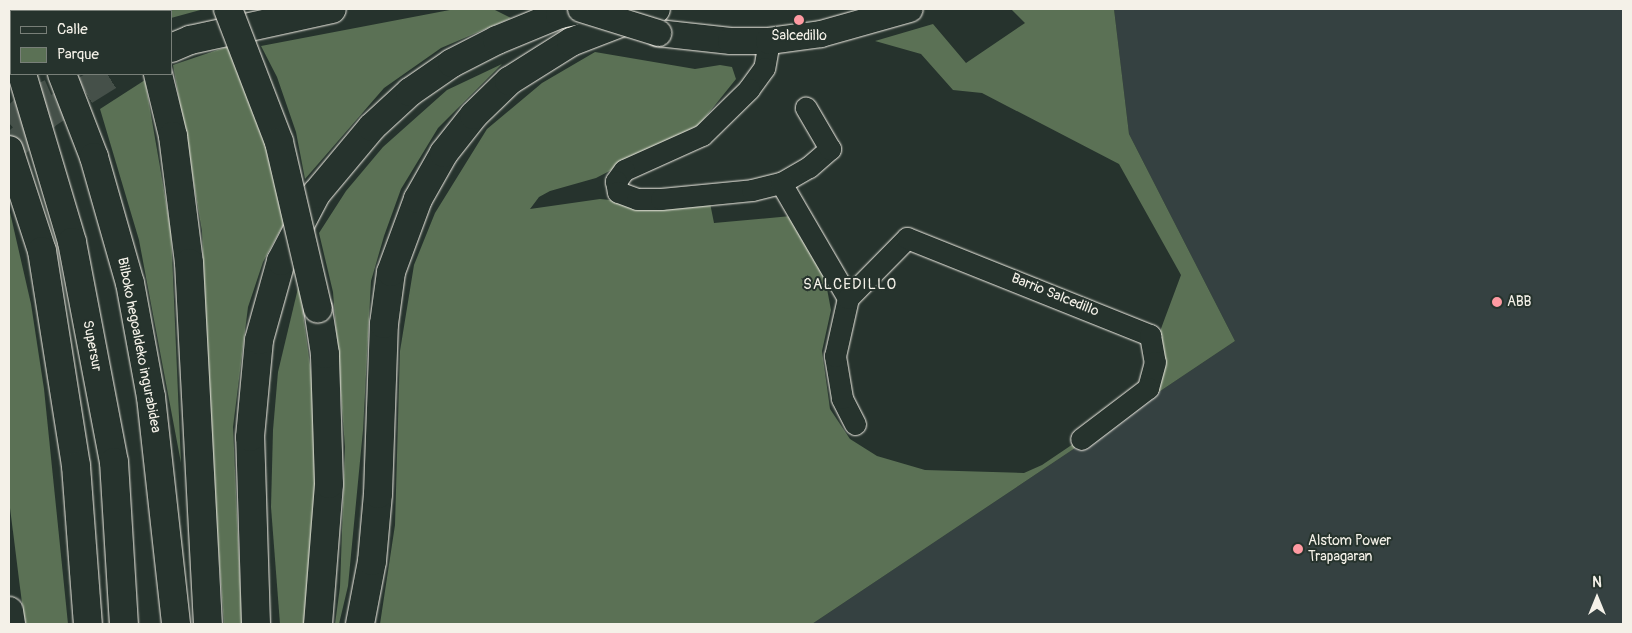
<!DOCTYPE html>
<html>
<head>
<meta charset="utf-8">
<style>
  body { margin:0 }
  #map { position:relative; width:1632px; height:633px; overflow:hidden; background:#26332d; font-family:Pangolin,sans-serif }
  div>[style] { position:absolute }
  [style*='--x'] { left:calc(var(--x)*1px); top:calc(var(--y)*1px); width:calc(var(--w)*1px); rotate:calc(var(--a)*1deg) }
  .built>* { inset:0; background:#354141 }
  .green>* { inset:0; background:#5b7155; transform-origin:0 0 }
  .motorway-tunnel>* { height:28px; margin-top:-14px; transform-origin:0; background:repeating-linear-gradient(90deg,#455049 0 28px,transparent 0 42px) }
  .roads { filter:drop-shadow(0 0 1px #f4f1e8) drop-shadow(0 0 1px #f4f1e8) }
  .minor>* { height:21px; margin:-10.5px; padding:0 10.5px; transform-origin:10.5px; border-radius:10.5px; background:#26332d }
  .tertiary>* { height:26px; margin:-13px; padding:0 13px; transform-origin:13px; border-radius:13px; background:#26332d }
  .motorway>* { height:28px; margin:-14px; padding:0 14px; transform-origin:14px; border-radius:14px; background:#26332d }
  .bridges { filter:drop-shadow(0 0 1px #f4f1e8) drop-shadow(0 0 1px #f4f1e8) }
  .tertiary-bridge>* { height:26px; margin:-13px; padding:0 13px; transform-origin:13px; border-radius:13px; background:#26332d }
  .motorway-bridge>* { height:28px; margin:-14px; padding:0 14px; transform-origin:14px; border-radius:14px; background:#26332d }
  .dots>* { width:14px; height:14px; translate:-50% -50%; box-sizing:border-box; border:2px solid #26332d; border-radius:50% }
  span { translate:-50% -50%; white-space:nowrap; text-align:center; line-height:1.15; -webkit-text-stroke:4px #26332d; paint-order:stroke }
  .poi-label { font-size:14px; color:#f4f1e8 }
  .left { translate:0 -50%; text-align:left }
  .street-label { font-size:14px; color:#f4f1e8 }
  .neighbourhood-label { font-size:15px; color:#f4f1e8; letter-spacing:1px }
  .frame { position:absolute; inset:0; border:10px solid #f4f1e8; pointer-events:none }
  .legend { position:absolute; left:10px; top:10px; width:162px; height:65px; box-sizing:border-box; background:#26332d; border:1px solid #787f78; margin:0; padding:6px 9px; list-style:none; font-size:15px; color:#f4f1e8 }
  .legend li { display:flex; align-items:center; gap:10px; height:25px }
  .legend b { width:25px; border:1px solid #787f78 }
  .north { position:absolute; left:1572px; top:573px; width:50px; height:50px; -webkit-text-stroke:4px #26332d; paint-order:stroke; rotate:0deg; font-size:14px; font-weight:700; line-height:20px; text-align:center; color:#f4f1e8 }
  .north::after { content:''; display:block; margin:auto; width:18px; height:22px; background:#f4f1e8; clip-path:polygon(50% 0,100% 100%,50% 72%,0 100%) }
</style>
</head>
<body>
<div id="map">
  <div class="built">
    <div style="clip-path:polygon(1114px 9px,1623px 9px,1623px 624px,812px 624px,1235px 341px,1129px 134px)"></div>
  </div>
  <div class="green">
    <div style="left:57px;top:9px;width:67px;height:2px"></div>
    <div style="clip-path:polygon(161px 9px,204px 9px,171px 18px,171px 11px)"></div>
    <div style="clip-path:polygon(455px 9px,493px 9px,511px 18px,441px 48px,384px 88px,305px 179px,296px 132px,277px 77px,261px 46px)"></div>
    <div style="clip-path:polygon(1011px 9px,1114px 9px,1129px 134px,1235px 341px,812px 624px,380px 624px,395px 525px,400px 351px,414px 265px,435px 213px,487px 129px,542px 83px,595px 52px,695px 69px,720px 65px,732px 67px,736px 79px,699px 125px,596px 178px,550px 191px,539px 197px,530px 209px,600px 199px,641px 203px,709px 198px,714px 223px,791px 216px,824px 273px,831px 310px,822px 351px,830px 409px,850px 439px,877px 456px,925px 470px,1024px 473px,1042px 465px,1153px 390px,1159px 334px,1181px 275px,1119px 164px,982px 93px,953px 90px,921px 54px,875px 41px,933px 24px,966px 63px,1025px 23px)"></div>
    <div style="clip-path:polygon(232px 45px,251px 94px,287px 218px,263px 262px,248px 307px,233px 427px,242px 624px,224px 624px,210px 438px,202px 231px,173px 65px)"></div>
    <div style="clip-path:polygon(502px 64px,438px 128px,401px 189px,384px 236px,371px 281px,363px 430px,348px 586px,339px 624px,335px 624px,340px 587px,345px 447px,333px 292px,319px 233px,346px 191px,383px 147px,447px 90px)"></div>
    <div style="clip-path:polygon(145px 80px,171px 231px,181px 463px,139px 240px,100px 109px)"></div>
    <div style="clip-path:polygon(9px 208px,31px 304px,44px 389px,68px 624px,26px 624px,23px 611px,9px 500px)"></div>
    <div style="clip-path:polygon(299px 284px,314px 394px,318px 463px,305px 624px,280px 624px,271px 507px,273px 430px,278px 372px)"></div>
  </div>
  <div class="motorway-tunnel">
    <div style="--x:9;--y:123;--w:35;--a:-41"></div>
    <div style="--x:35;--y:100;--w:17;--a:-24"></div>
    <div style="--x:9;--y:150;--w:54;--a:-42.8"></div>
    <div style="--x:49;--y:113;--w:74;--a:-31.8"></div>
  </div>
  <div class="roads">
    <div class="minor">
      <div style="--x:769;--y:41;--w:27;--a:100"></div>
      <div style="--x:764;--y:68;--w:26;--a:126"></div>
      <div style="--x:749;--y:89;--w:66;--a:135.6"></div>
      <div style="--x:702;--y:135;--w:85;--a:155.8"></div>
      <div style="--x:624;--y:170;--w:14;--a:126"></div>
      <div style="--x:616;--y:181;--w:11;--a:80"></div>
      <div style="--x:618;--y:192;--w:20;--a:20"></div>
      <div style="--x:637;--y:199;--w:24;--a:0"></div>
      <div style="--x:661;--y:199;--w:91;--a:-5.6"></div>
      <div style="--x:752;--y:190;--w:30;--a:-14"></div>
      <div style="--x:781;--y:183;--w:32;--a:-30"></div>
      <div style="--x:809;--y:167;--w:28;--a:-41"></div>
      <div style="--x:830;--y:149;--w:48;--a:-120.3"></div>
      <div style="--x:781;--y:183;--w:133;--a:59.8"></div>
      <div style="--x:855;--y:424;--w:29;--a:-117"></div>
      <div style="--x:842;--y:398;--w:43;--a:-99.5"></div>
      <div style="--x:835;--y:356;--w:59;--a:-77.4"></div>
      <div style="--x:848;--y:298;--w:84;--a:-45.5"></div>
      <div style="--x:907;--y:238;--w:262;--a:21.8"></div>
      <div style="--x:1150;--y:335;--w:27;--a:80"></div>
      <div style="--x:1155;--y:362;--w:27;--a:105"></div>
      <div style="--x:1148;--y:388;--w:84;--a:142.7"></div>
    </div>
    <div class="tertiary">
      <div style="--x:658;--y:33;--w:73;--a:6.3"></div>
      <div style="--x:731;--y:41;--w:38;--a:0"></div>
      <div style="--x:769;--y:41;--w:52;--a:-7.7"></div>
      <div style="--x:821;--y:34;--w:92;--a:-15.7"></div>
    </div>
    <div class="motorway">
      <div style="--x:35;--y:9;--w:2;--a:63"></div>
      <div style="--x:140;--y:9;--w:2;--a:63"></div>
      <div style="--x:9;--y:33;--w:6;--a:72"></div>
      <div style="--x:171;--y:48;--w:21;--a:-23"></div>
      <div style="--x:190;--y:40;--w:145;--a:-12.3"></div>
      <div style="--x:22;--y:74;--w:175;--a:73.4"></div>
      <div style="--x:72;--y:242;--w:224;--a:79.2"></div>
      <div style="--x:114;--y:462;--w:162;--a:86.5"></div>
      <div style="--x:62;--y:74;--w:89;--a:68.9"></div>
      <div style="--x:94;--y:157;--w:131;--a:74.1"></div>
      <div style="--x:130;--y:283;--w:116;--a:79.6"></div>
      <div style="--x:151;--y:397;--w:228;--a:83.7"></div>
      <div style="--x:158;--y:74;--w:64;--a:76.4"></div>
      <div style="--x:173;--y:136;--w:128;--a:82.8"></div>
      <div style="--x:189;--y:263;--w:361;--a:87"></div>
      <div style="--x:9;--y:150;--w:106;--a:71.9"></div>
      <div style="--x:42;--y:251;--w:218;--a:81"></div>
      <div style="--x:76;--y:466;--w:158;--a:85.7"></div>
      <div style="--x:9;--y:611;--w:13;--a:81"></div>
      <div style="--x:256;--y:624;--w:187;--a:-91.8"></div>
      <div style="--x:250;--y:437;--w:97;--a:-84.7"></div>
      <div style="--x:259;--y:340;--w:82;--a:-74.4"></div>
      <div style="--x:281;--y:261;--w:76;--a:-62.4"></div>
      <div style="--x:316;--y:194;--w:87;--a:-50.1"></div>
      <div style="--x:372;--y:127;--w:52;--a:-42.6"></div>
      <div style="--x:410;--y:92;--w:51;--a:-34.6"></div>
      <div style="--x:452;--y:63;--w:51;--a:-27.1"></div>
      <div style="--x:497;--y:40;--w:68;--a:-22.4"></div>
      <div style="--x:560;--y:14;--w:24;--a:-12"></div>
      <div style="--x:318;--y:624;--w:140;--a:-85.5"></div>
      <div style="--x:329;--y:484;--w:130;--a:-91.8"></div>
      <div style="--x:325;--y:354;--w:46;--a:-98.8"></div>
      <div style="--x:360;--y:624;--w:64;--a:-79.2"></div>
      <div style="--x:372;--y:561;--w:67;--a:-84.9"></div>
      <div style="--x:378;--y:494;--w:170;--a:-88"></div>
      <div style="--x:384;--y:324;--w:52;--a:-82.3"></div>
      <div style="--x:391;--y:272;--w:78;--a:-69.7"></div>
      <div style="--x:418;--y:199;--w:53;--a:-60.5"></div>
      <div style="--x:444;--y:153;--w:48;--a:-51.7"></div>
      <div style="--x:474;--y:115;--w:49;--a:-44.2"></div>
      <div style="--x:509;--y:81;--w:73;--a:-32.2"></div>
      <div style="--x:571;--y:42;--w:91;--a:-21.2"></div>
    </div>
  </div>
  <div class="bridges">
    <div class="tertiary-bridge">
      <div style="--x:581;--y:9;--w:81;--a:17.3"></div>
    </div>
    <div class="motorway-bridge">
      <div style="--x:228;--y:9;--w:142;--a:69"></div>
      <div style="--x:279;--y:142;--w:171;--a:76.9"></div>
    </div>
  </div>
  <div class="dots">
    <div style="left:799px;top:20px;background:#ff9aa2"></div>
    <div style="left:1497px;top:302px;background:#ff9aa2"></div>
    <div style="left:1298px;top:549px;background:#ff9aa2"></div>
  </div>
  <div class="poi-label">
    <span style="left:799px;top:36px">Salcedillo</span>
    <span class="left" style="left:1507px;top:302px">ABB</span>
    <span class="left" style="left:1308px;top:549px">Alstom Power<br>Trapagaran</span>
  </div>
  <div class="street-label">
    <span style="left:1055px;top:295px;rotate:22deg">Barrio Salcedillo</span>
    <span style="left:139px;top:345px;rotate:79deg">Bilboko hegoaldeko ingurabidea</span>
    <span style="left:92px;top:346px;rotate:79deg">Supersur</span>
  </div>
  <div class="neighbourhood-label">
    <span style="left:850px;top:285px">SALCEDILLO</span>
  </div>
  <div class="frame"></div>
  <ul class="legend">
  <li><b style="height:6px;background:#26332d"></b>Calle</li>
  <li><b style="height:14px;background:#5b7155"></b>Parque</li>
  </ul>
  <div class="north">N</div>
</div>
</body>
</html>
